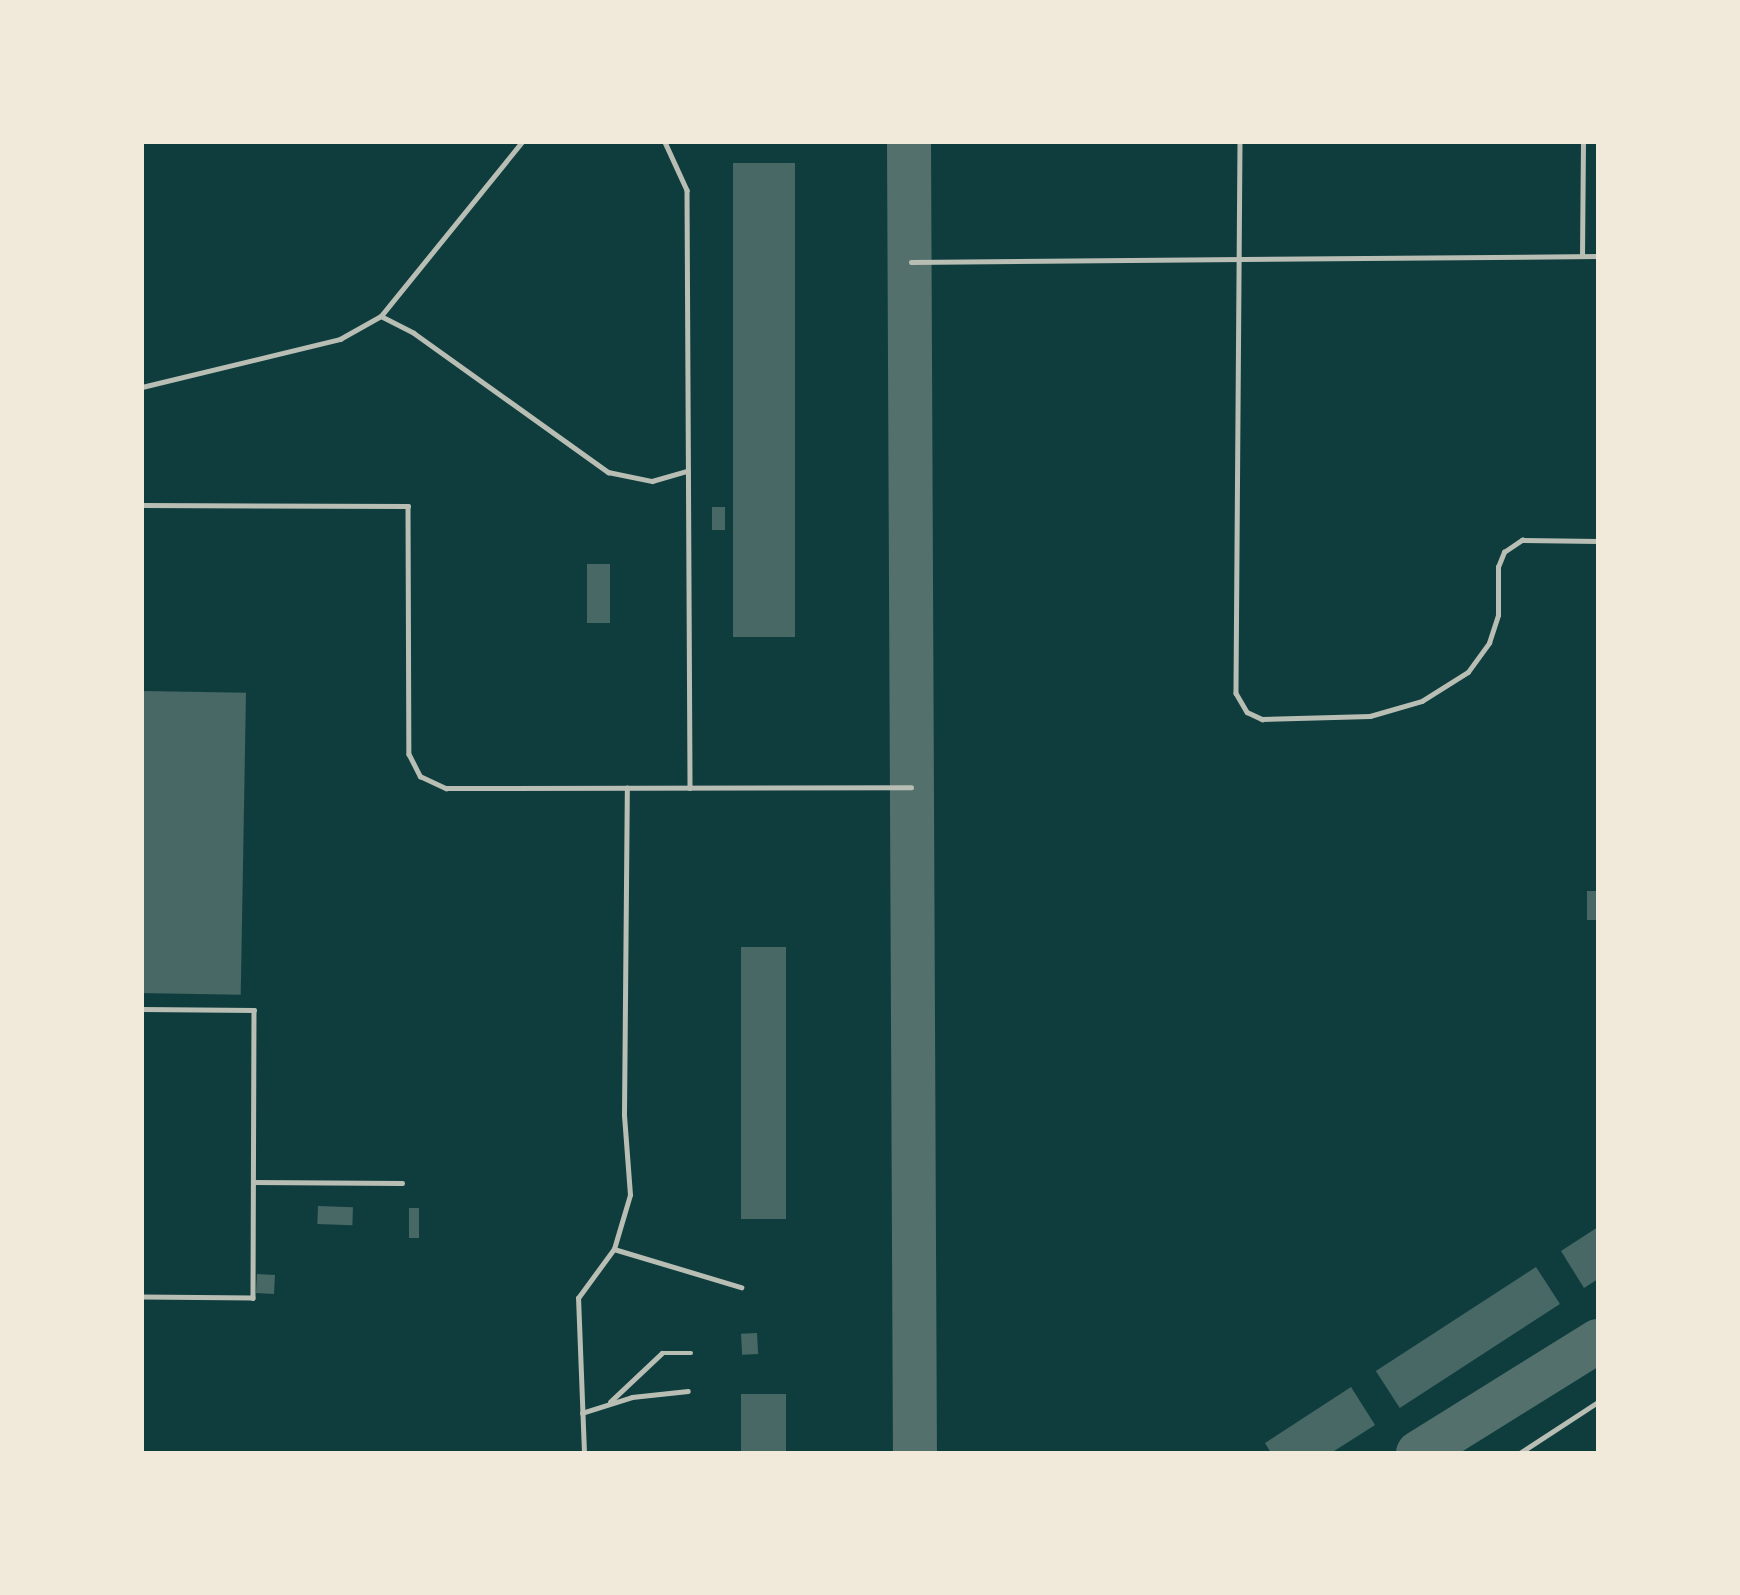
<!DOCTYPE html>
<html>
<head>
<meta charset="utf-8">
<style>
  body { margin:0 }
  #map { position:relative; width:1740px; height:1595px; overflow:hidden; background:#0f3d3e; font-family:"Source Sans 3",sans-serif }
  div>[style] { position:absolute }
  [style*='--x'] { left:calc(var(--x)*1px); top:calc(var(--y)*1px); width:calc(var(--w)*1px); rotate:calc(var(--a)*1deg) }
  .taxiway>* { height:44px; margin:-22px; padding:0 22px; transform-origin:22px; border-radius:22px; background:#53706d }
  .building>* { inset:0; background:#486865; transform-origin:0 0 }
  .service>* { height:4.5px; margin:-2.25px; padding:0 2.25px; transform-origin:2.25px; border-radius:2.25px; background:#b8beb3 }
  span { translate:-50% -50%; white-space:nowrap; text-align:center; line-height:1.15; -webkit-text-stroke:7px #f1e9da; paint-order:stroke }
  .frame { position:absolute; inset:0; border:144px solid #f1e9da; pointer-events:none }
</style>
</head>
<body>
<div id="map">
  <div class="taxiway">
    <div style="--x:909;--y:142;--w:1311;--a:89.74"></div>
    <div style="--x:1418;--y:1453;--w:212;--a:-31.9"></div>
  </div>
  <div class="building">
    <div style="left:733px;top:163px;width:62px;height:474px"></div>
    <div style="left:712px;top:507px;width:13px;height:23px"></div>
    <div style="left:587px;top:564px;width:23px;height:59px"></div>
    <div style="left:142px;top:691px;width:104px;height:302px;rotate:1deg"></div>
    <div style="left:1587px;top:891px;width:11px;height:29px"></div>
    <div style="left:741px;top:947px;width:45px;height:272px"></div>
    <div style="left:318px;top:1206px;width:35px;height:18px;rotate:2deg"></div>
    <div style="left:409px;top:1208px;width:10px;height:30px"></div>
    <div style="clip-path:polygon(1598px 1227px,1598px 1279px,1584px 1288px,1561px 1251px)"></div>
    <div style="left:1536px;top:1267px;width:44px;height:191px;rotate:57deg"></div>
    <div style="left:257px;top:1274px;width:18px;height:19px;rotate:3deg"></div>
    <div style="left:757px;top:1333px;width:21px;height:16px;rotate:87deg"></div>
    <div style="clip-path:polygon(1351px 1387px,1375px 1425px,1331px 1453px,1271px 1453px,1265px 1443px)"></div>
    <div style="left:741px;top:1394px;width:45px;height:59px"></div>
  </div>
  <div class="service">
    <div style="--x:665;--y:142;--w:53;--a:65.4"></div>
    <div style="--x:687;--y:190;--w:598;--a:89.71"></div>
    <div style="--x:1240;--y:142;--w:551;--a:90.42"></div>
    <div style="--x:1236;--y:693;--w:22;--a:60"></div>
    <div style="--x:1247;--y:712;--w:17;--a:25"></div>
    <div style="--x:1262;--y:719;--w:108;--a:-1.6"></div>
    <div style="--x:1370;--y:716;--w:54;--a:-16.1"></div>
    <div style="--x:1422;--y:701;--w:54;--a:-32.2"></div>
    <div style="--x:1468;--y:672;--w:36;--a:-54"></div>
    <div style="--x:1489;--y:643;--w:29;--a:-72"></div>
    <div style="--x:1498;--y:615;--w:48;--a:-90"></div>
    <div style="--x:1498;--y:567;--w:16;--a:-68"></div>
    <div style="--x:1504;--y:552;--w:22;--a:-34"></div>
    <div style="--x:1522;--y:540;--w:76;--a:0.8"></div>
    <div style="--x:1582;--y:256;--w:114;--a:-89.5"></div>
    <div style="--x:911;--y:262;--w:687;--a:-0.5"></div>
    <div style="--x:381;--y:316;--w:224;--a:-51"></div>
    <div style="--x:142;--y:387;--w:204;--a:-13.6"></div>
    <div style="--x:340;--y:339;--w:47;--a:-29.3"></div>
    <div style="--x:381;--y:316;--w:37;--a:27"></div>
    <div style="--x:414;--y:333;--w:239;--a:35.6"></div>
    <div style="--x:608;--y:472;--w:45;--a:11.6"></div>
    <div style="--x:652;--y:481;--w:37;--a:-16"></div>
    <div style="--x:142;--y:505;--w:266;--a:0.2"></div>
    <div style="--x:408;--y:506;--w:248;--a:89.8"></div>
    <div style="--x:409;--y:754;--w:25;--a:63"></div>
    <div style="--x:420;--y:776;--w:29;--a:25"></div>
    <div style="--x:446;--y:788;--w:465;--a:-0.1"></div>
    <div style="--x:142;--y:1009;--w:112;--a:0.5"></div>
    <div style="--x:254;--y:1010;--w:288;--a:90.2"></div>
    <div style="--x:253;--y:1298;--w:111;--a:-179.5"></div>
    <div style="--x:253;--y:1182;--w:149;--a:0.4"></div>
    <div style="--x:614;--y:1249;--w:133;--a:16.7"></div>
    <div style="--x:610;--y:1402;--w:71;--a:-43.3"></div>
    <div style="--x:662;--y:1353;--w:29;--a:0"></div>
    <div style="--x:582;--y:1413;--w:52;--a:-17.7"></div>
    <div style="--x:632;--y:1397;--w:56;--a:-6.1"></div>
    <div style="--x:584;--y:1453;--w:155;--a:-92.2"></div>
    <div style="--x:578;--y:1298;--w:61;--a:-53.7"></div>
    <div style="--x:614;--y:1249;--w:56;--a:-73.5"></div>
    <div style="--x:630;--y:1195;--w:80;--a:-94.3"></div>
    <div style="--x:624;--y:1115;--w:327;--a:-89.5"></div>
    <div style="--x:1520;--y:1453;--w:93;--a:-33.2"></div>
  </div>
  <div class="frame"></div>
</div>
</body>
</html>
